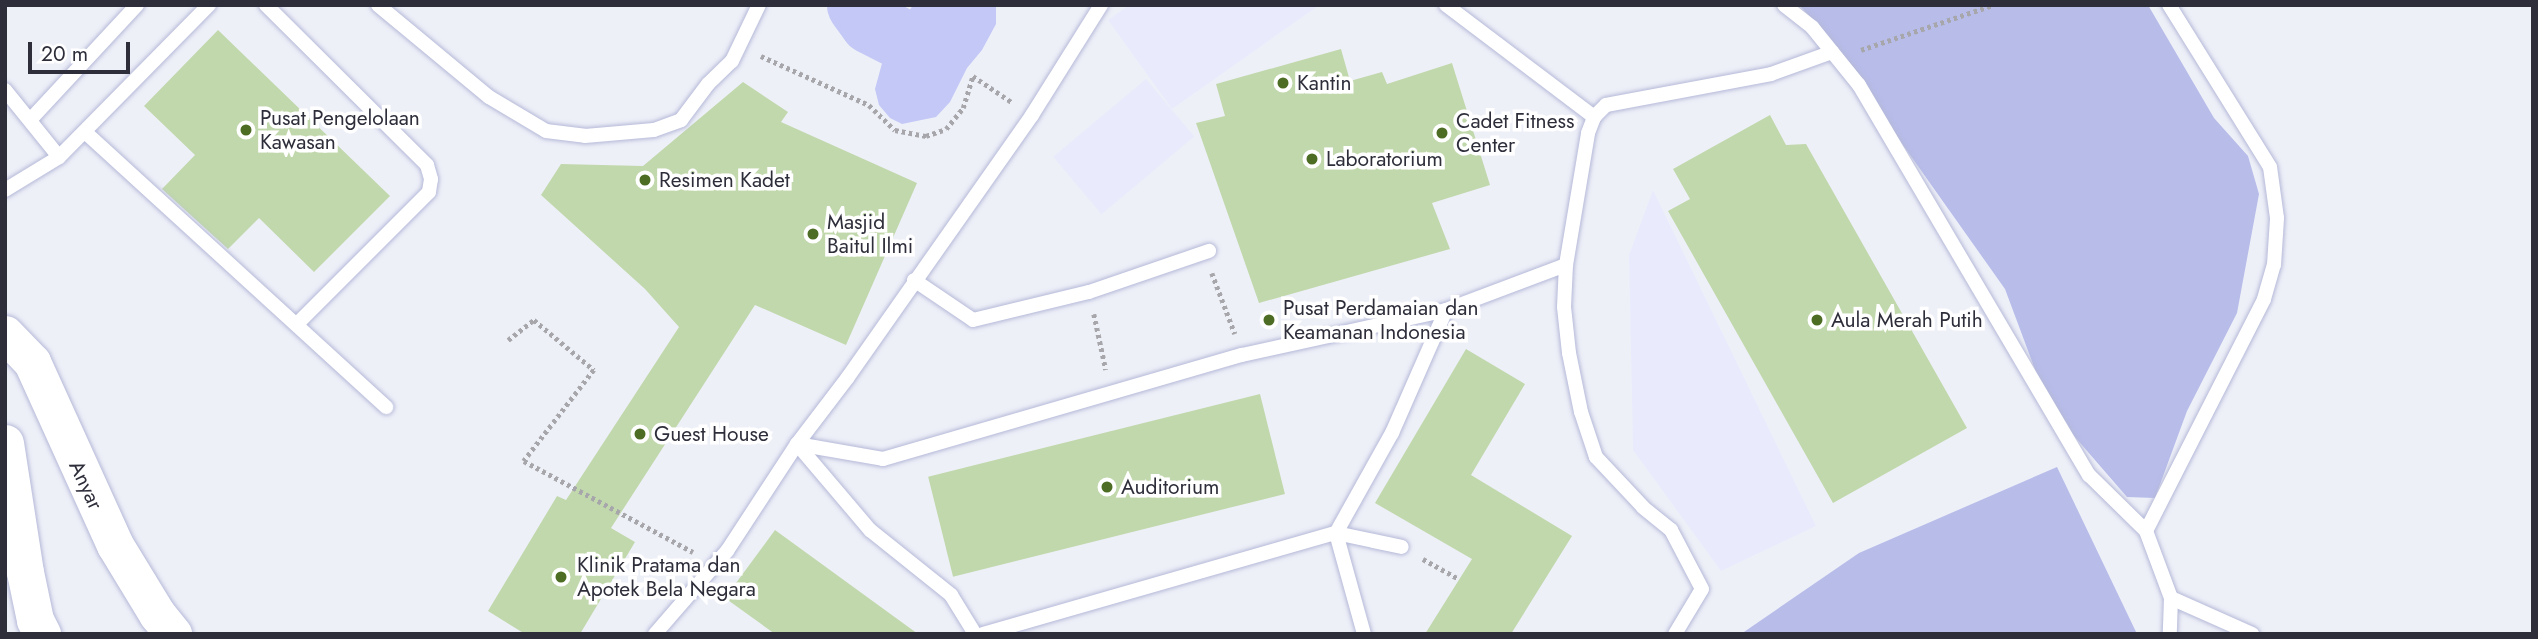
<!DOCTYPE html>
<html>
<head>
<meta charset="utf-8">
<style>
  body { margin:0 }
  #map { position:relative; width:2538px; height:639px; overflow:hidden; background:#fbfbfb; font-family:Jost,sans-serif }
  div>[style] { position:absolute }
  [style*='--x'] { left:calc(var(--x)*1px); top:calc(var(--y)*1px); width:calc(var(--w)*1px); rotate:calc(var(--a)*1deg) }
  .built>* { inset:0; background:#eef0f8; transform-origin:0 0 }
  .green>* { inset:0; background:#e9ebfc; transform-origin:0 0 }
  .forest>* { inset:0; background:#b7bce9 }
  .water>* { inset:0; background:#c3c8f6 }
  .river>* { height:61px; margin:-30.5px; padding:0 30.5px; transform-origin:30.5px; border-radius:30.5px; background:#c3c8f6 }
  .building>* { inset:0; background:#c1d8ac; transform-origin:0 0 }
  .path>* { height:4.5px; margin-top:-2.25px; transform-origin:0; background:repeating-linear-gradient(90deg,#a6a6ab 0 3.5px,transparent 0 7px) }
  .roads { filter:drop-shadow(0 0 2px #b5b9d8) drop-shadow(0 0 2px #b5b9d8) }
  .service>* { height:14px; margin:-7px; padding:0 7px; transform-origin:7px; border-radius:7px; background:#fff }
  .tertiary>* { height:37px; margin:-18.5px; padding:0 18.5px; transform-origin:18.5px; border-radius:18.5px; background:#fff }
  .dots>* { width:19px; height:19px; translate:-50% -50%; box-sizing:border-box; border:4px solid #fff; border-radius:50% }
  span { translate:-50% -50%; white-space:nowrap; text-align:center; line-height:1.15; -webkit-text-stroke:7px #fff; paint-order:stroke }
  .poi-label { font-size:21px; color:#2d2e3a }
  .left { translate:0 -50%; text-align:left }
  .street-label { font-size:21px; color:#2d2e3a }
  .frame { position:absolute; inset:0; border:7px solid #2d2e3a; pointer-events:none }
  .scale { position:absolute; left:28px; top:42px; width:102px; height:32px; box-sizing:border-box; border:4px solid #2d2e3a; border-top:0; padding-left:9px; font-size:21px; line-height:24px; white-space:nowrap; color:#2d2e3a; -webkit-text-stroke:5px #fff; paint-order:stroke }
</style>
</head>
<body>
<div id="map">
  <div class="built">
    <div style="left:5px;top:5px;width:2528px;height:629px"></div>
  </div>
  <div class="green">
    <div style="clip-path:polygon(1129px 5px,1318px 5px,1318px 6px,1172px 109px,1108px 20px)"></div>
    <div style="left:1146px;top:79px;width:75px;height:121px;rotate:50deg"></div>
    <div style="clip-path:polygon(1653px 190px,1816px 526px,1721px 571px,1633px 450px,1629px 255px)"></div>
  </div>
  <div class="forest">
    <div style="clip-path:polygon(1799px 5px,2148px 5px,2214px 118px,2248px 156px,2259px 194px,2237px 313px,2187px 411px,2155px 498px,2127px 497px,2049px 407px,2005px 289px,1818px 25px)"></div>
    <div style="clip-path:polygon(2057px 467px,2137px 634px,1741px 634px,1859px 553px)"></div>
  </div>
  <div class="water">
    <div style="clip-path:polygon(913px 5px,996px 5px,996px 24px,982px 50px,967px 68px,950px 102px,936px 117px,902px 124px,890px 118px,879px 105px,875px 89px,887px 45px)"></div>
  </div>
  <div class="river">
    <div style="--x:857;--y:5;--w:22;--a:54"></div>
    <div style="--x:870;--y:23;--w:27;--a:27"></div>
  </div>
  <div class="building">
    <div style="clip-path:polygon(218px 30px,390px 196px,314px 272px,259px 218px,228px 249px,162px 189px,195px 155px,144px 106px)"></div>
    <div style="clip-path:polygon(1341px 49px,1350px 81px,1382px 72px,1387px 84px,1452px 63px,1490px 185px,1432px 203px,1450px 249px,1259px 303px,1196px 123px,1225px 116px,1216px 84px)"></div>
    <div style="clip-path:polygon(743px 82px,788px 112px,781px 122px,917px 183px,846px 345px,755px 305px,611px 528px,635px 542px,580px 634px,525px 634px,488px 611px,557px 496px,566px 500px,679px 327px,645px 289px,541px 195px,561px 164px,643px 166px)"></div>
    <div style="clip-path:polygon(1770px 115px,1786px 145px,1806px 144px,1967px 428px,1833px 503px,1668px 211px,1690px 199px,1673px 169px)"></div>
    <div style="clip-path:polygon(1466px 349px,1525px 384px,1471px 475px,1572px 536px,1511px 634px,1425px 634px,1472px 559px,1375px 503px)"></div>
    <div style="left:1260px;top:394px;width:103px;height:342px;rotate:76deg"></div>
    <div style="clip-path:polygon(775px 530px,918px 634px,775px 634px,725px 598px)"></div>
  </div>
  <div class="path">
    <div style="--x:1861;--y:50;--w:139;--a:-18.8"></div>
    <div style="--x:761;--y:56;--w:119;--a:24.4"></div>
    <div style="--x:869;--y:105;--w:36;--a:44"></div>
    <div style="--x:895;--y:130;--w:32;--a:11"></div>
    <div style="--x:926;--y:136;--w:21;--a:-19"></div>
    <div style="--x:946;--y:129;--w:27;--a:-51"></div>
    <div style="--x:963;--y:108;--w:34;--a:-73"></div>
    <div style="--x:973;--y:76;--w:48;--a:34"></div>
    <div style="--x:1212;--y:273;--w:65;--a:69.3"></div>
    <div style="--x:1094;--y:314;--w:57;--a:77.9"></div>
    <div style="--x:508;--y:340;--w:33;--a:-38"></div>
    <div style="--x:534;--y:320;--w:78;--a:39.8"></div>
    <div style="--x:594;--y:370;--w:115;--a:127.6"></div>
    <div style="--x:524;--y:461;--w:192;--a:28.3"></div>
    <div style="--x:1423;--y:559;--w:41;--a:29.1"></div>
  </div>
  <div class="roads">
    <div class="service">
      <div style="--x:266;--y:5;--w:227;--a:44.8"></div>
      <div style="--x:427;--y:165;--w:15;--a:74"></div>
      <div style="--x:431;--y:179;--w:13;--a:99"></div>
      <div style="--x:429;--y:192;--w:187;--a:135"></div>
      <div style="--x:378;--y:5;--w:144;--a:39.7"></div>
      <div style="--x:489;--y:97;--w:66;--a:30.8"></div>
      <div style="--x:546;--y:131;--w:39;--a:7"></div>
      <div style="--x:585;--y:136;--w:69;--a:-5"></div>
      <div style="--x:654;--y:130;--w:29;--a:-20"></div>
      <div style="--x:681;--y:120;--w:45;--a:-53.1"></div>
      <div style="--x:708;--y:84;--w:33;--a:-44"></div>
      <div style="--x:732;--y:61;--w:62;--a:-64.3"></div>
      <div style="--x:1446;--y:5;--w:186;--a:37.1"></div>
      <div style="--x:1784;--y:5;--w:36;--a:38"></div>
      <div style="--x:1812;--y:27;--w:75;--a:51"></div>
      <div style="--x:1859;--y:85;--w:453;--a:59.5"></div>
      <div style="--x:2089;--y:475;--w:80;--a:44.5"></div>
      <div style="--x:2146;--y:531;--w:72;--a:69.5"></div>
      <div style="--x:2171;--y:598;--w:36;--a:92"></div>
      <div style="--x:5;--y:90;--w:86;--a:51.1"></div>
      <div style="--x:31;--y:119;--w:156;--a:-47.1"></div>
      <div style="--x:85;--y:132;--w:408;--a:42.4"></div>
      <div style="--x:5;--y:190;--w:63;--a:-31.4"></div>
      <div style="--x:59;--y:157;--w:214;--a:-45.4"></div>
      <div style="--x:914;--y:280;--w:71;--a:34.1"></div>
      <div style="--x:973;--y:320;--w:119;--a:-13.6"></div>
      <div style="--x:1089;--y:292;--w:127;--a:-18.9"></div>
      <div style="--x:797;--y:444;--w:87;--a:9.9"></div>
      <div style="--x:883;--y:459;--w:374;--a:-16.2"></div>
      <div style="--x:1242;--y:355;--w:209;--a:-12.4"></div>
      <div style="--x:1446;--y:310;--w:128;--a:-20.6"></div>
      <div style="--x:797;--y:444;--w:113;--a:49.7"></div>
      <div style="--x:870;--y:530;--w:104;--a:38.7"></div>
      <div style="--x:951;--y:595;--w:46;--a:58.4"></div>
      <div style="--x:2146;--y:531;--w:260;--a:-63"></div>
      <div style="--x:2264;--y:299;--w:35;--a:-74"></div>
      <div style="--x:2274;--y:265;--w:47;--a:-86.3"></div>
      <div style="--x:2277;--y:218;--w:51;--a:-97.8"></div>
      <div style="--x:2270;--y:167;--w:191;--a:-121.9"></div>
      <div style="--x:2171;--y:598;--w:89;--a:24"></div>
      <div style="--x:655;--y:634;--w:110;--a:-49.1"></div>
      <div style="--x:727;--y:551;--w:128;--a:-56.8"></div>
      <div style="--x:797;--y:444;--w:84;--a:-52.7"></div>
      <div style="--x:848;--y:377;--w:320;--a:-54.9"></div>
      <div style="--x:1032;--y:115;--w:130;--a:-57.9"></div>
      <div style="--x:983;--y:634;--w:367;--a:-16"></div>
      <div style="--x:1336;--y:533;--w:67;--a:12"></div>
      <div style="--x:1364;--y:634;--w:105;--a:-105.5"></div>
      <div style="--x:1336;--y:533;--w:115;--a:-60.8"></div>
      <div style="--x:1392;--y:433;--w:134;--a:-66.3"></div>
      <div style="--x:1675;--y:634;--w:52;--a:-59"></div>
      <div style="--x:1702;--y:589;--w:67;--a:-117.7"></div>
      <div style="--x:1671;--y:530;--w:36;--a:-141"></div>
      <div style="--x:1643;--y:507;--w:69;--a:-133.2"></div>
      <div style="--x:1596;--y:457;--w:47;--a:-108.4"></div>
      <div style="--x:1581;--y:412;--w:60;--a:-101.5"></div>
      <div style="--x:1569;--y:353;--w:46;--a:-96.2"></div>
      <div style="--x:1564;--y:307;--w:42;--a:-87.3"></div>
      <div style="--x:1566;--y:265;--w:134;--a:-80.5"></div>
      <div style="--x:1588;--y:133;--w:17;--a:-69"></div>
      <div style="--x:1594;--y:117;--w:17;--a:-45"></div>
      <div style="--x:1606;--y:105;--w:168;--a:-10.6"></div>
      <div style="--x:1771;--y:74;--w:65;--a:-19.8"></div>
    </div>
    <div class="tertiary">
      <div style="--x:5;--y:334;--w:39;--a:46"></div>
      <div style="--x:32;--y:362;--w:201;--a:65.6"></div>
      <div style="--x:115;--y:545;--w:81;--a:58.7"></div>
      <div style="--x:157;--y:614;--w:26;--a:51"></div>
      <div style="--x:5;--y:443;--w:131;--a:81.2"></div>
      <div style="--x:25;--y:572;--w:49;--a:78.2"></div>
      <div style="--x:35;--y:620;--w:16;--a:63"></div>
    </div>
  </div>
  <div class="dots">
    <div style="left:1283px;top:83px;background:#4c6d23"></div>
    <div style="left:246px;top:130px;background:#4c6d23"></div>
    <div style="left:1442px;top:133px;background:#4c6d23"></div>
    <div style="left:1312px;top:159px;background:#4c6d23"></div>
    <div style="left:645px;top:180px;background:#4c6d23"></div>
    <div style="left:813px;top:234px;background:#4c6d23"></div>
    <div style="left:1269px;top:320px;background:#4c6d23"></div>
    <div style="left:1817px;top:320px;background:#4c6d23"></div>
    <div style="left:640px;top:434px;background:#4c6d23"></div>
    <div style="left:1107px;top:487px;background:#4c6d23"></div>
    <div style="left:561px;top:577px;background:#4c6d23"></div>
  </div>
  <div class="poi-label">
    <span class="left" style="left:1297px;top:83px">Kantin</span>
    <span class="left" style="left:260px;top:130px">Pusat Pengelolaan<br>Kawasan</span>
    <span class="left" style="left:1456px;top:133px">Cadet Fitness<br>Center</span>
    <span class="left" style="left:1326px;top:159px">Laboratorium</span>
    <span class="left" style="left:659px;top:180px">Resimen Kadet</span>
    <span class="left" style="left:827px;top:234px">Masjid<br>Baitul Ilmi</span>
    <span class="left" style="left:1283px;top:320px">Pusat Perdamaian dan<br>Keamanan Indonesia</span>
    <span class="left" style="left:1831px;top:320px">Aula Merah Putih</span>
    <span class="left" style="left:654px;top:434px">Guest House</span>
    <span class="left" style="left:1121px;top:487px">Auditorium</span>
    <span class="left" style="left:577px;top:577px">Klinik Pratama dan<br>Apotek Bela Negara</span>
  </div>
  <div class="street-label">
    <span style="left:86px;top:485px;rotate:65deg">Anyar</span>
  </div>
  <div class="frame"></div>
  <div class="scale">20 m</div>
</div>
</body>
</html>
